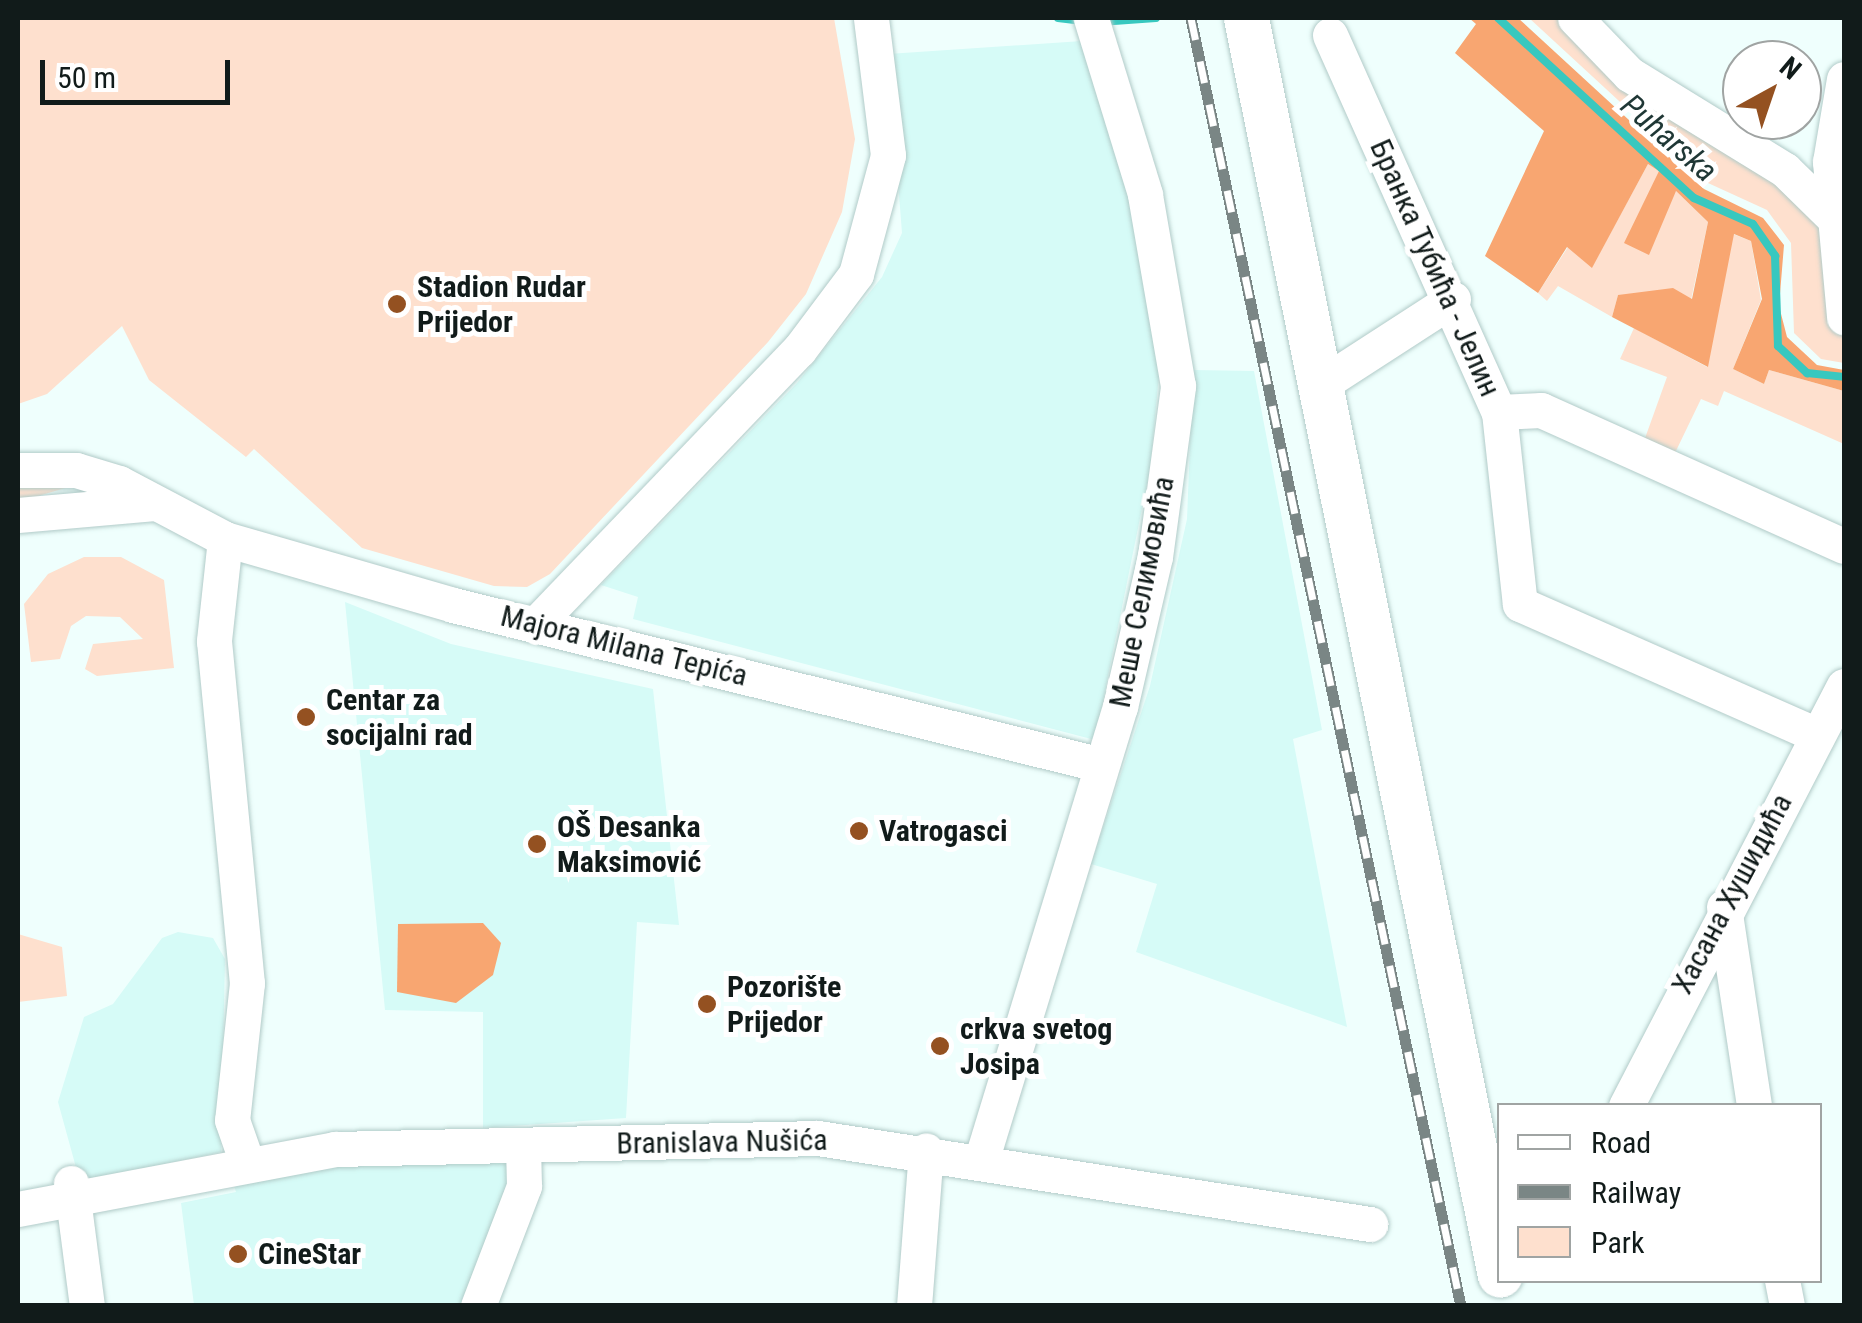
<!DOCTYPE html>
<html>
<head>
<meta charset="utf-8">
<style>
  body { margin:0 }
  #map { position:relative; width:1862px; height:1323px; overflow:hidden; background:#effffd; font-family:"Roboto Condensed",sans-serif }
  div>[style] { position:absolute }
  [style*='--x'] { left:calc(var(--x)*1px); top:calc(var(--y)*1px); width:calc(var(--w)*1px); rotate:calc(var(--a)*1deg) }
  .built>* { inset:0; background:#d6fbf7 }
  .green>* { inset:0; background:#fee0ce }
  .forest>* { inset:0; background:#f8a671 }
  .stream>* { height:8px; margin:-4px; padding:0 4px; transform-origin:4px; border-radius:4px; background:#38c8bf }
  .roads { filter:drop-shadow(0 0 2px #b1cbc8) drop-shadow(0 0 2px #b1cbc8) }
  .minor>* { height:35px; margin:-17.5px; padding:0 17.5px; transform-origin:17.5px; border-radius:17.5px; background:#fff }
  .major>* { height:45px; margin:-22.5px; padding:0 22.5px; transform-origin:22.5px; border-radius:22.5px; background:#fff }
  .rail>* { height:11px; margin-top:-5.5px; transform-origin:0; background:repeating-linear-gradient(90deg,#fff 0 22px,#7a8685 0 44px); box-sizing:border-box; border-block:2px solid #7a8685 }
  .dots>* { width:28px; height:28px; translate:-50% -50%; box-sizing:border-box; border:5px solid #fff; border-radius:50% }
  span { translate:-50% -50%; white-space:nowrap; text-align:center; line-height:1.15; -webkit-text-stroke:10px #fff; paint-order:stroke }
  .street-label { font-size:30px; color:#111b1a }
  .poi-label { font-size:30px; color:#111b1a; font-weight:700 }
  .left { translate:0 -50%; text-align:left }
  .water-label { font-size:32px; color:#1f3735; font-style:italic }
  .frame { position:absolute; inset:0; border:20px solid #111b1a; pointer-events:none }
  .legend { position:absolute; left:1497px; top:1103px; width:325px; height:180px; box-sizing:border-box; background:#fff; border:2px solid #a0a4a3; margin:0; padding:12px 18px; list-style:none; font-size:30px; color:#111b1a }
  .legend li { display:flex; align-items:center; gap:20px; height:50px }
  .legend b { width:50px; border:2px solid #a0a4a3 }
  .north { position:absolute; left:1722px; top:40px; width:100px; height:100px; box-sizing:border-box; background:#fff; border:2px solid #a0a4a3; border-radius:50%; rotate:40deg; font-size:28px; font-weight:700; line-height:40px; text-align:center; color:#111b1a }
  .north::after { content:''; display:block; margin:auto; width:35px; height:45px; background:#945121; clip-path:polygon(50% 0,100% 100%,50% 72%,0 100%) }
  .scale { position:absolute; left:40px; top:60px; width:190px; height:45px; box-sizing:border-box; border:5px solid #111b1a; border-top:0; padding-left:12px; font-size:30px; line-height:35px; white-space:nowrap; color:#111b1a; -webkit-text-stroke:8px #fff; paint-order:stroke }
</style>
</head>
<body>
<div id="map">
  <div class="built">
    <div style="clip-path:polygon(1082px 41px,1145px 252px,1162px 344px,1150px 469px,1095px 740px,633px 619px,638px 597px,601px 585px,797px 383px,882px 277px,902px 233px,888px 54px)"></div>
    <div style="clip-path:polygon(1193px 370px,1254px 371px,1322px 730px,1293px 739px,1347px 1027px,1136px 952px,1157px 884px,1091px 864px,1150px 686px,1187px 519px)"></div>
    <div style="clip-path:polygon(345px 602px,451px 644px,653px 689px,679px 925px,637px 922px,626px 1118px,483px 1128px,483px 1012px,385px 1010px)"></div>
    <div style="clip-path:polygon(178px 932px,213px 938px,225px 959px,221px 1152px,80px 1182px,58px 1102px,84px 1017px,113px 1004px,162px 938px)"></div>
    <div style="clip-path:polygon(508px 1157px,510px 1189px,469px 1305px,194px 1305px,181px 1203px,236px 1192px,232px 1180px,340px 1162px)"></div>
  </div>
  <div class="green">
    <div style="clip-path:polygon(18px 18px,834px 18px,855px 139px,842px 212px,806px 294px,768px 342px,550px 574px,527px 587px,494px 586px,362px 548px,254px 449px,246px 457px,149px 380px,122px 326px,47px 394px,18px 404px)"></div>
    <div style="clip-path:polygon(1529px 18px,1581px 18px,1813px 201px,1844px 319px,1844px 363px,1821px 359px,1794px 333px,1791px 243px,1767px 210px,1708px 183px)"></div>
    <div style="clip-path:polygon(1648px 164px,1660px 171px,1625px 243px,1676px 191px,1708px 222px,1691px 300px,1618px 295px,1612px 317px,1558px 286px,1547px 301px,1538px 293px,1568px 247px,1592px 267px)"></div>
    <div style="clip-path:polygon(1733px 234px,1751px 241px,1761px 300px,1733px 369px,1764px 384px,1769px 370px,1844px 391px,1844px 444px,1724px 391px,1718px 406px,1701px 399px,1674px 455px,1644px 441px,1667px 377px,1620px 359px,1634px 328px,1707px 367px)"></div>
    <div style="clip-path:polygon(18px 482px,72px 486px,18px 502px)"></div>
    <div style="clip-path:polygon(84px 557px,121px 557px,164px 580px,174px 668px,97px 676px,85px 669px,93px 644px,143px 639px,120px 617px,86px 616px,71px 626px,60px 659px,31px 662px,24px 604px,48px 574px)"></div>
    <div style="clip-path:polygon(18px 934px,62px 947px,67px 996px,18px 1002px)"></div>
  </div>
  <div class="forest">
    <div style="clip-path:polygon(1469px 18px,1518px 18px,1704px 189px,1763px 218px,1784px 245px,1779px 306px,1787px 337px,1817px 365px,1844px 370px,1844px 391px,1769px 370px,1764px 384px,1733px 369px,1762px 299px,1751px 241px,1734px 234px,1708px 367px,1612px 317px,1618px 295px,1673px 288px,1692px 299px,1708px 222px,1676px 191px,1649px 255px,1624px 243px,1659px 171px,1648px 164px,1592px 268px,1567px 247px,1538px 293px,1485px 256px,1544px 131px,1455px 53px,1476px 24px)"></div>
    <div style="clip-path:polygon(483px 923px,501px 943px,493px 975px,456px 1003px,397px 992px,398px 924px)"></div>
  </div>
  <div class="stream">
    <div style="--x:1058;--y:18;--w:23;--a:7"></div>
    <div style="--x:1498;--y:18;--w:266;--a:42.6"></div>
    <div style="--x:1694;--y:198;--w:64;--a:23.8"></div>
    <div style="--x:1753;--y:224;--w:39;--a:55"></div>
    <div style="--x:1775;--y:256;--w:90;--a:88.1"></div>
    <div style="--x:1778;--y:346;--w:40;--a:43"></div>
    <div style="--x:1807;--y:373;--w:37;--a:6"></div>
    <div style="--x:1100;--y:22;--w:56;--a:-4.1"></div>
  </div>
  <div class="roads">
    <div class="minor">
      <div style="--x:1575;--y:18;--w:78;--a:46"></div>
      <div style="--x:1629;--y:74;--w:183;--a:31.6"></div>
      <div style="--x:1785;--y:170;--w:66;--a:44.4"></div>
      <div style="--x:1330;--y:35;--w:413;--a:65.9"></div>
      <div style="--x:1499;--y:412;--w:193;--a:83.8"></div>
      <div style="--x:1520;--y:604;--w:325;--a:23.8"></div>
      <div style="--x:1844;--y:79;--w:84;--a:99.6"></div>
      <div style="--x:1830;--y:162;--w:156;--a:84.8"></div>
      <div style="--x:1317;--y:387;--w:162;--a:-32.9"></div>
      <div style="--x:1499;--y:412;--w:42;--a:-2.7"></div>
      <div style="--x:1541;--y:410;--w:332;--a:24.2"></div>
      <div style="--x:18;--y:470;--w:58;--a:0"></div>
      <div style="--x:76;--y:470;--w:45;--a:16.8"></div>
      <div style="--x:119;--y:483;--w:120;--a:27.8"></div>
      <div style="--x:225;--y:539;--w:237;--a:16.1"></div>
      <div style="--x:453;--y:605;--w:668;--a:13.85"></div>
      <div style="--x:18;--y:515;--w:137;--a:-5"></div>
      <div style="--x:225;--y:539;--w:103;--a:96.2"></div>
      <div style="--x:214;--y:641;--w:344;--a:84.5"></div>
      <div style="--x:247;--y:983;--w:138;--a:96.2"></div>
      <div style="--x:232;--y:1120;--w:42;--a:70.7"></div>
      <div style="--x:535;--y:625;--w:381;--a:-46.2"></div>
      <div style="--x:799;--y:350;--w:95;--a:-53.1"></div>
      <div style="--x:856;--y:274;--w:123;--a:-74.9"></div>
      <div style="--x:888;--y:155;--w:138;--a:-97.1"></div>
      <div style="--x:1724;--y:907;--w:201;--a:81.4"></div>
      <div style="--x:1626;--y:1106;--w:473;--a:-62.6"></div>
      <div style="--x:982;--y:1158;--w:472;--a:-73"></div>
      <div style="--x:1120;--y:707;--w:154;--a:-76.9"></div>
      <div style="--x:1155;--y:557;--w:173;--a:-82.3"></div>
      <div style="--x:1178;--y:386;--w:195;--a:-99.8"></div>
      <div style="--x:1145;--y:194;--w:184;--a:-107.1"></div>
      <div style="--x:71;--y:1183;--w:124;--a:82.6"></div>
      <div style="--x:18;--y:1209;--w:323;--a:-10.7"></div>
      <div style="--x:335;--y:1149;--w:483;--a:-1.3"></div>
      <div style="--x:818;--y:1138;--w:559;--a:8.86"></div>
      <div style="--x:1782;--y:1280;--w:26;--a:79"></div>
      <div style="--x:478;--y:1306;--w:129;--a:-69"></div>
      <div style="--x:524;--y:1186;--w:41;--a:-91.4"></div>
      <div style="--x:914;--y:1306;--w:156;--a:-85.6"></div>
    </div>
    <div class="major">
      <div style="--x:1246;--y:18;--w:1282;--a:78.58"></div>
    </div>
  </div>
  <div class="rail">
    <div style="--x:1191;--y:18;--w:1316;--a:78.16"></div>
  </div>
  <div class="dots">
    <div style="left:397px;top:304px;background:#945121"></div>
    <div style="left:306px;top:717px;background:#945121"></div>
    <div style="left:859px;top:831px;background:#945121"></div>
    <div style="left:537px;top:844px;background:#945121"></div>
    <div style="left:707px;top:1004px;background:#945121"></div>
    <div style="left:940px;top:1046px;background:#945121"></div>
    <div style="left:238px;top:1254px;background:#945121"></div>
  </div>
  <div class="street-label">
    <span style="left:1435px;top:268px;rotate:66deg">Бранка Тубића - Јелин</span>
    <span style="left:1142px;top:592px;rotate:-79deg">Меше Селимовића</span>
    <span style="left:624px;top:646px;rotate:14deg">Majora Milana Tepića</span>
    <span style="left:1732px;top:894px;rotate:-62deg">Хасана Хушидића</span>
    <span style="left:722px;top:1142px;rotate:-1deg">Branislava Nušića</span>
  </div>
  <div class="poi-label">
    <span class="left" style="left:417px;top:304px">Stadion Rudar<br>Prijedor</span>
    <span class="left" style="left:326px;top:717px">Centar za<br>socijalni rad</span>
    <span class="left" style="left:557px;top:844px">OŠ Desanka<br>Maksimović</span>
    <span class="left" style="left:879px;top:831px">Vatrogasci</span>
    <span class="left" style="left:727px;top:1004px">Pozorište<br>Prijedor</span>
    <span class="left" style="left:960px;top:1046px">crkva svetog<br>Josipa</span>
    <span class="left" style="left:258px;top:1254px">CineStar</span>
  </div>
  <div class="water-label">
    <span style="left:1669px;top:138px;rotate:41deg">Puharska</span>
  </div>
  <div class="frame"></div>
  <ul class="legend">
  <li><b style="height:12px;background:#fff"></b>Road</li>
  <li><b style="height:12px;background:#7a8685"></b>Railway</li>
  <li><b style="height:28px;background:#fee0ce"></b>Park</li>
  </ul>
  <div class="north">N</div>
  <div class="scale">50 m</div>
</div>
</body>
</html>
